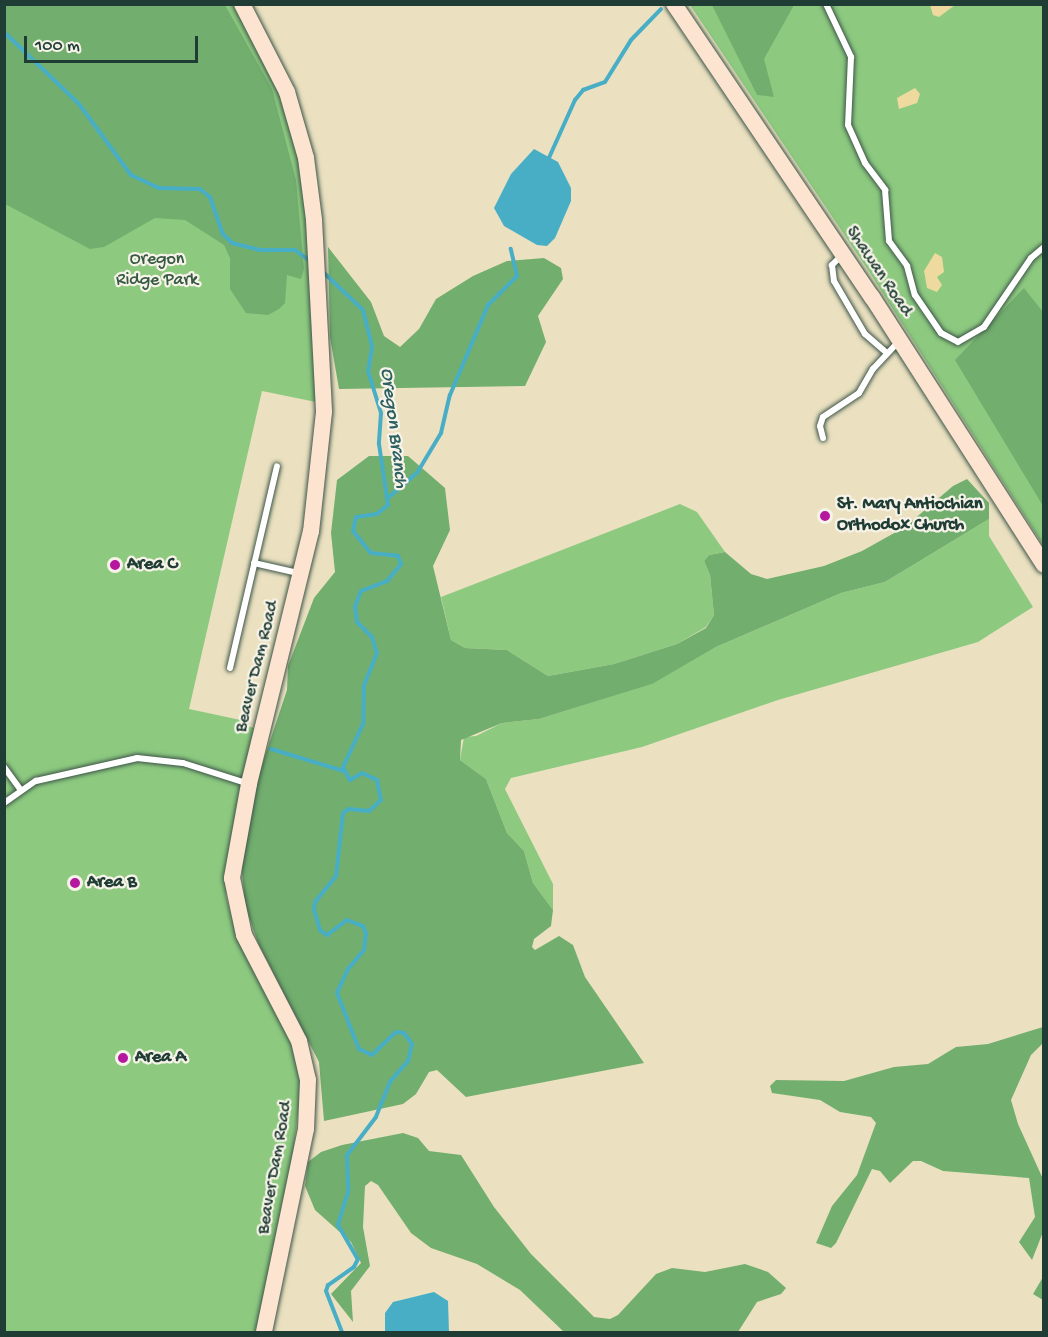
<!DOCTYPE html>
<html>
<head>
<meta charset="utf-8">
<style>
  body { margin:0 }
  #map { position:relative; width:1048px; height:1337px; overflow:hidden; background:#ebe1c1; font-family:"Gochi Hand",sans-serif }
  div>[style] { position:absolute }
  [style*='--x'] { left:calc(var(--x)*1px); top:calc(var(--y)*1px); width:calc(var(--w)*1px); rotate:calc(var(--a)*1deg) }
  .green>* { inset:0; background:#8dca80 }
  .forest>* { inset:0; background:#72ae6e }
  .sand>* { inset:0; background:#eeda9e }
  .water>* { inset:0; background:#47aec6 }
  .stream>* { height:4px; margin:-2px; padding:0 2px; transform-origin:2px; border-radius:2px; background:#47aec6 }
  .roads { filter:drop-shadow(0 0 2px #3e5649) drop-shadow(0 0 2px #3e5649) }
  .lane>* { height:6px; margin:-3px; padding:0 3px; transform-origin:3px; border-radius:3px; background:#fff }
  .secondary>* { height:16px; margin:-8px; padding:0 8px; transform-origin:8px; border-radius:8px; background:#fde4d0 }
  .dots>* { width:16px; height:16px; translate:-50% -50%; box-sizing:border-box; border:3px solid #f7f3e8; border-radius:50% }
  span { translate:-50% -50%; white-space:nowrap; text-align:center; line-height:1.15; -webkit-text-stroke:4.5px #f7f3e8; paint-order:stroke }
  .park-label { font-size:18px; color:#355943 }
  .street-label { font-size:18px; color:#1f3d34 }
  .poi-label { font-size:18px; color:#1f3d34; font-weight:700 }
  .left { translate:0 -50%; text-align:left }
  .water-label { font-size:20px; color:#2b5f60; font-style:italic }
  .frame { position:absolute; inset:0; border:6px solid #1f3d34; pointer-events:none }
  .scale { position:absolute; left:24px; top:36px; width:174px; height:27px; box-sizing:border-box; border:3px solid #1f3d34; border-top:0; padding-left:8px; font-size:18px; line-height:21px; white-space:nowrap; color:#1f3d34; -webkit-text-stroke:4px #f7f3e8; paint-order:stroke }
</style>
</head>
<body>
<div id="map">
  <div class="green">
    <div style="clip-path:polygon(5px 5px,234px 5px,282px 94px,306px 190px,316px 402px,262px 391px,189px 709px,250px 722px,248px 726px,257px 729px,231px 836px,226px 896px,237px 937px,293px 1045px,302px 1080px,290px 1177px,256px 1332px,5px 1332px)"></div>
    <div style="clip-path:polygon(690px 5px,1043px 5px,1043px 545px,870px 273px)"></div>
    <div style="clip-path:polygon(680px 504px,697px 512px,725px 552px,709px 555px,704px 561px,710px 575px,714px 615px,706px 627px,677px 644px,614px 664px,548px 676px,507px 650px,465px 648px,451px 640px,441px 597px)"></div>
    <div style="clip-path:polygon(989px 519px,989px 536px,1033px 607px,978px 642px,778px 700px,642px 747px,511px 778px,505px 789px,553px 884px,553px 910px,533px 883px,524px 851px,507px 833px,486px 779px,460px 760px,464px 737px,476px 736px,502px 723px,539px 719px,651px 684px,716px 647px,841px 593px,885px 582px)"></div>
  </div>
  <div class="forest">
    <div style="clip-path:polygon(4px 5px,225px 5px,272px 89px,296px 180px,304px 269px,301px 279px,287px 275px,285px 303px,279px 309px,268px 315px,246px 313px,230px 289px,230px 258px,224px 245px,185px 220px,155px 218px,104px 247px,90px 249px,5px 204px)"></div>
    <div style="clip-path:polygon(712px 5px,794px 5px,764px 59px,774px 97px,757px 95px)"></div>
    <div style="clip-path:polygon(328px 247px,371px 302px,384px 336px,400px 347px,419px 329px,436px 299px,473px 276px,507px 261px,544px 258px,561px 268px,563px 279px,538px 316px,546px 342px,525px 386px,339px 389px,330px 337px)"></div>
    <div style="clip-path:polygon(1024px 288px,1043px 312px,1043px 506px,955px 360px)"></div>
    <div style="clip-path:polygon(369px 456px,408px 456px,445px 488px,450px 530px,433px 566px,451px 640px,465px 648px,507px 650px,548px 676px,614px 664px,677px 644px,706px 628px,714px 615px,710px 575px,704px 561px,709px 555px,725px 552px,751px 574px,767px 579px,824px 566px,862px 551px,905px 527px,953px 486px,967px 479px,989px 503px,989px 519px,885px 582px,841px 593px,716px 647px,652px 684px,539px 719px,502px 723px,461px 740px,460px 760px,486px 779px,507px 833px,524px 851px,533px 883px,553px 910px,551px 926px,534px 939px,532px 947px,535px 950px,559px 936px,573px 945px,585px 977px,644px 1063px,466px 1097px,437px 1070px,429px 1072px,416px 1094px,403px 1104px,324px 1121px,319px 1062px,258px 943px,245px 905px,241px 862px,260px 771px,287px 690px,288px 666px,314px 598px,335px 572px,331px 533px,337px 480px)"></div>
    <div style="clip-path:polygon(1043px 1027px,1043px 1043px,1031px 1055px,1011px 1100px,1018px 1124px,1043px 1179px,1043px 1232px,1032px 1260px,1019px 1242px,1035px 1217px,1029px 1178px,943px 1171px,921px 1161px,913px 1161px,890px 1183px,880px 1171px,872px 1169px,836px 1243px,831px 1248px,816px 1243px,832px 1206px,857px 1175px,876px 1123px,871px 1117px,840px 1112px,820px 1100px,772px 1093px,770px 1086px,776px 1080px,844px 1081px,894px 1067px,928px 1064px,956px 1047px,988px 1044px)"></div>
    <div style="clip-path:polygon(403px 1133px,418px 1138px,429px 1151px,461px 1155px,494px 1207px,531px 1254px,594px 1317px,610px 1319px,618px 1315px,656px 1274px,672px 1268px,705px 1272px,745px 1264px,768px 1272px,786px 1288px,781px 1294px,757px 1302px,738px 1332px,564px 1332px,520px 1290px,477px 1264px,431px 1248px,411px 1233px,378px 1185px,371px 1181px,365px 1186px,363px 1227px,370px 1266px,351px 1291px,353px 1322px,331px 1294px,361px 1263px,351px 1242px,315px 1210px,305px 1186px,308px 1162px,321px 1152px,342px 1145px)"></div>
    <div style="clip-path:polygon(1043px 1277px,1043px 1300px,1033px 1294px)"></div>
  </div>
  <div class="sand">
    <div style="clip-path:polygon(930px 5px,930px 4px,955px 5px,939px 17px,933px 15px)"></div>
    <div style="clip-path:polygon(915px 88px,920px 94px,917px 103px,899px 109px,897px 98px)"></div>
    <div style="clip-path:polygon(935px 253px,942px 257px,944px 272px,937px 277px,942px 285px,937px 292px,927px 288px,924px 271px)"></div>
  </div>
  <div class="water">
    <div style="clip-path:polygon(534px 149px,558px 162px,571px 188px,571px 201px,555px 238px,547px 246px,537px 245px,504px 226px,494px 208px,511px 174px)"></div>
    <div style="clip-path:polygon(434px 1292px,448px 1301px,449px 1332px,385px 1332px,385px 1313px,393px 1302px)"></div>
  </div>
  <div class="stream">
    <div style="--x:4;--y:32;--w:104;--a:43.8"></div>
    <div style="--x:79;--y:104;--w:88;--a:53.8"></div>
    <div style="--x:131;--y:175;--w:31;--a:25"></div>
    <div style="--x:159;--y:188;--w:41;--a:1.4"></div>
    <div style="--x:200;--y:189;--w:13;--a:39"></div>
    <div style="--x:210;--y:197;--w:39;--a:71"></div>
    <div style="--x:223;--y:234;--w:13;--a:45"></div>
    <div style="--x:232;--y:243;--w:29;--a:14"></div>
    <div style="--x:260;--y:250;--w:35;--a:0"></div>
    <div style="--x:295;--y:250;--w:19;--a:36"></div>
    <div style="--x:548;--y:160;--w:66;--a:-65.8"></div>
    <div style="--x:575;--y:100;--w:13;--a:-51"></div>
    <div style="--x:583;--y:90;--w:23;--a:-20"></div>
    <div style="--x:605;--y:82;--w:49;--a:-58.2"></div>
    <div style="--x:631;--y:40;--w:43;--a:-45.9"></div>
    <div style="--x:323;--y:272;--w:55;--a:43.5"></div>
    <div style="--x:363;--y:310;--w:38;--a:76"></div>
    <div style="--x:372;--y:347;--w:24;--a:99"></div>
    <div style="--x:368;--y:371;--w:44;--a:72.8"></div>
    <div style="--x:381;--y:413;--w:31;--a:94"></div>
    <div style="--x:379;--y:444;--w:62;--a:81.6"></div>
    <div style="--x:388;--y:505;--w:14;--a:141"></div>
    <div style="--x:377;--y:514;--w:21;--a:172"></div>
    <div style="--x:356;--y:517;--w:14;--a:102"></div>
    <div style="--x:353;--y:531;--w:28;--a:51"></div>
    <div style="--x:371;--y:553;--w:27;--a:6"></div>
    <div style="--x:398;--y:556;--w:9;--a:69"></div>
    <div style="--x:401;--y:564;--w:22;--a:129"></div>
    <div style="--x:387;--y:581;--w:28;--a:159"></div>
    <div style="--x:361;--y:591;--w:17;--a:111"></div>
    <div style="--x:355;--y:607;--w:15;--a:82"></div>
    <div style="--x:357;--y:622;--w:21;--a:45"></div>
    <div style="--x:372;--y:637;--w:17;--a:73"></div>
    <div style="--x:377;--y:653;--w:35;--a:112"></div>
    <div style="--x:364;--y:685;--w:39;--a:91"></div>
    <div style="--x:363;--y:724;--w:47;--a:114.9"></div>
    <div style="--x:343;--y:767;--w:15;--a:62"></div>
    <div style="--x:350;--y:780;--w:14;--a:-30"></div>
    <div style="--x:362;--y:773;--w:17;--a:25"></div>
    <div style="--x:377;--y:780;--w:20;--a:79"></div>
    <div style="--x:381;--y:800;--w:16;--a:137"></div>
    <div style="--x:369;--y:811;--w:20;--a:-174"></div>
    <div style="--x:349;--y:809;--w:7;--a:146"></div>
    <div style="--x:343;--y:813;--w:63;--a:96.3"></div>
    <div style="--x:336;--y:876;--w:33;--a:129"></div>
    <div style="--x:315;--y:902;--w:8;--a:97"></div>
    <div style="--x:314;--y:910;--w:21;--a:73"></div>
    <div style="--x:320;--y:930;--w:9;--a:36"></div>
    <div style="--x:327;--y:935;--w:25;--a:-37"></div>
    <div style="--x:347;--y:920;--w:17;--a:21"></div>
    <div style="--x:363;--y:926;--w:8;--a:67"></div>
    <div style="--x:366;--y:933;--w:17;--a:97"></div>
    <div style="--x:364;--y:950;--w:25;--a:130"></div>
    <div style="--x:348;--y:969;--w:26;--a:115"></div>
    <div style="--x:337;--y:993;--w:60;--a:68.6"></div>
    <div style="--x:359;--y:1049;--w:14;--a:25"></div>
    <div style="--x:372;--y:1055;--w:33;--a:-44"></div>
    <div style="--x:396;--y:1032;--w:8;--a:7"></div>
    <div style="--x:404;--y:1033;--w:14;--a:54"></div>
    <div style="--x:412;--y:1044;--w:17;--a:103"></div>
    <div style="--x:408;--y:1061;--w:28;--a:131"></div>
    <div style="--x:390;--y:1082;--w:38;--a:112"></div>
    <div style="--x:376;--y:1117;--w:48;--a:127.3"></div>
    <div style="--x:347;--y:1155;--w:37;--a:88"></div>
    <div style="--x:348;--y:1192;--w:34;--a:107"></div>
    <div style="--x:338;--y:1225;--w:39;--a:60"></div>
    <div style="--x:358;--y:1259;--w:9;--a:117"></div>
    <div style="--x:354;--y:1267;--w:32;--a:145"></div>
    <div style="--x:328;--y:1285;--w:6;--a:108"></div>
    <div style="--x:326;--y:1291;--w:44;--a:68.7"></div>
    <div style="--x:388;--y:498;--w:38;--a:-41"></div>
    <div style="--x:417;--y:473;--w:47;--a:-59"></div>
    <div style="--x:441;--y:433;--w:39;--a:-77"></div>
    <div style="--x:450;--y:395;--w:98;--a:-67.1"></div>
    <div style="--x:488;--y:305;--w:41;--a:-45"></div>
    <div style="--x:517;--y:276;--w:28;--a:-103"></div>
    <div style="--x:271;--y:749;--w:76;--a:16.8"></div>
  </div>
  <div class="roads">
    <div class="lane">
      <div style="--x:826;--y:4;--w:59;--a:64.7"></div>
      <div style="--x:851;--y:57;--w:68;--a:92.5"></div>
      <div style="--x:848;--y:125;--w:42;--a:65.9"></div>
      <div style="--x:865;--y:163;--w:34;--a:53"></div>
      <div style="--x:885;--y:190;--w:51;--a:85.5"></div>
      <div style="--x:889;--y:241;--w:31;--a:54"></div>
      <div style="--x:907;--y:266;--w:30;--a:75"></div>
      <div style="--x:915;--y:295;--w:46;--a:55.6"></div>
      <div style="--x:941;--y:333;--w:19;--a:28"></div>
      <div style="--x:958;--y:342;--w:30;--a:-30"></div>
      <div style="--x:984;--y:327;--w:83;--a:-55.7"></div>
      <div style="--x:1031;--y:258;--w:17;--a:-40"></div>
      <div style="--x:843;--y:254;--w:16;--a:135"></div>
      <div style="--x:832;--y:265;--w:16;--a:83"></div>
      <div style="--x:834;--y:281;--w:61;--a:59.7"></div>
      <div style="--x:865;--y:334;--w:29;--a:41"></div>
      <div style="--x:823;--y:438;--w:12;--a:-104"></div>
      <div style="--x:820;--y:426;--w:9;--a:-72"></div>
      <div style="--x:823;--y:417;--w:43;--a:-33.7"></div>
      <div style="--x:859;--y:393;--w:28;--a:-60"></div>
      <div style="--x:873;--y:369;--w:38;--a:-47"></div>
      <div style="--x:254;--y:563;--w:45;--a:12.8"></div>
      <div style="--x:230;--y:668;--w:207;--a:-76.9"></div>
      <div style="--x:4;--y:767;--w:27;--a:54"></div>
      <div style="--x:4;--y:803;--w:39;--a:-35"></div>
      <div style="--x:36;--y:781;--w:104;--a:-12.8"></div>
      <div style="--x:137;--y:758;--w:46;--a:6.2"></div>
      <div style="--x:183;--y:763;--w:69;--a:17.7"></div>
    </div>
    <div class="secondary">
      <div style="--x:242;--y:4;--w:99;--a:62.9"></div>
      <div style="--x:287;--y:92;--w:69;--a:73.9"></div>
      <div style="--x:306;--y:158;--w:63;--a:82.6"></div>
      <div style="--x:314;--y:220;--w:192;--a:87"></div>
      <div style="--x:324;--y:412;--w:120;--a:96.2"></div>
      <div style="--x:311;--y:531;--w:260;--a:103.8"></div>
      <div style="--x:249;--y:784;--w:96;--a:100.3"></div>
      <div style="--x:232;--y:878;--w:58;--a:78.1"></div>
      <div style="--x:244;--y:935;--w:119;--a:62.6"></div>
      <div style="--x:299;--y:1041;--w:40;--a:77"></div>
      <div style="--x:308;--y:1080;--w:49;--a:92.3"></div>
      <div style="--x:306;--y:1129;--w:207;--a:101.7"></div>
      <div style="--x:674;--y:4;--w:354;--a:56"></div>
      <div style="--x:872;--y:297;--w:318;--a:57.3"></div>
    </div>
  </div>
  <div class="dots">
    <div style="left:825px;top:516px;background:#b5179e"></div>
    <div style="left:115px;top:565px;background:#b5179e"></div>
    <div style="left:75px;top:883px;background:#b5179e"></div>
    <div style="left:123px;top:1058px;background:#b5179e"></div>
  </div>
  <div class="park-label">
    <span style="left:157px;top:271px">Oregon<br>Ridge Park</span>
  </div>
  <div class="street-label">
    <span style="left:878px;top:272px;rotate:56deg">Shawan Road</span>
    <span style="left:258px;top:667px;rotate:-76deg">Beaver Dam Road</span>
    <span style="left:276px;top:1168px;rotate:-80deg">Beaver Dam Road</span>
  </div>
  <div class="poi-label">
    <span class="left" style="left:837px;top:516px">St. Mary Antiochian<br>Orthodox Church</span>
    <span class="left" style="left:127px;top:565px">Area C</span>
    <span class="left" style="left:87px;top:883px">Area B</span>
    <span class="left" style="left:135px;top:1058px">Area A</span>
  </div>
  <div class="water-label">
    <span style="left:393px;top:428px;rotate:83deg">Oregon Branch</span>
  </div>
  <div class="frame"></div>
  <div class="scale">100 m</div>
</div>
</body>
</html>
